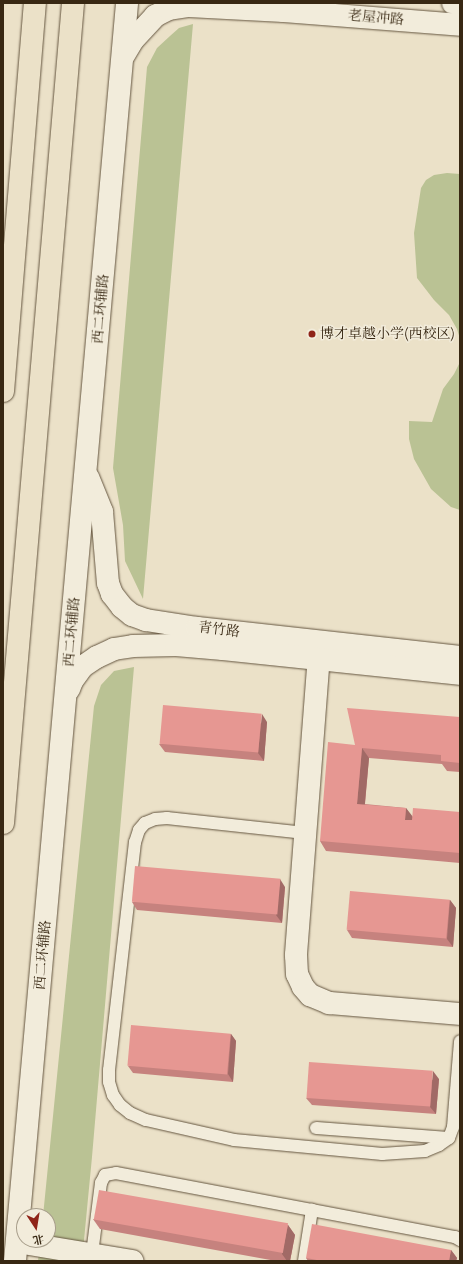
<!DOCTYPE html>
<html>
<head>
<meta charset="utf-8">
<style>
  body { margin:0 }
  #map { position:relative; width:463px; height:1264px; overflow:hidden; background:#ebe1c8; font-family:Cardo,"Noto Serif SC",serif }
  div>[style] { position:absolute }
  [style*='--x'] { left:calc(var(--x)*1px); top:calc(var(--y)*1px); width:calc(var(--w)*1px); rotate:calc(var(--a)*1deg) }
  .green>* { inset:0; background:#bac294 }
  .roads { filter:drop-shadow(0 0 1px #655640) drop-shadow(0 0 1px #655640) }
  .lane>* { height:12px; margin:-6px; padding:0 6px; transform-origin:6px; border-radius:6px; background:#f2ecdb }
  .street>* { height:22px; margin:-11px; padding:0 11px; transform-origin:11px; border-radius:11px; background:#f2ecdb }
  .secondary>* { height:22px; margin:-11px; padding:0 11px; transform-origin:11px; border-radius:11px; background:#f2ecdb }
  .highway>* { height:22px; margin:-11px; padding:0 11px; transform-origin:11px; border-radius:11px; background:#ebe1c8 }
  .wall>* { inset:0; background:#c6827e }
  .shaded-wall>* { inset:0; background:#a16a66 }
  .building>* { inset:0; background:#e69792; transform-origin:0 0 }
  .dots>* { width:11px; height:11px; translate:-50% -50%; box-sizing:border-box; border:2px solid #f2ecdb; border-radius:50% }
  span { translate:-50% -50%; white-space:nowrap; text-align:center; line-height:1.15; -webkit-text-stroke:3px #f2ecdb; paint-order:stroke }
  .street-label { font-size:14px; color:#382813 }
  .poi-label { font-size:14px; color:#382813 }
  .left { translate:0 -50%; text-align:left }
  .frame { position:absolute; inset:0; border:4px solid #382813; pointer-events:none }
  .north { position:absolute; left:16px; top:1208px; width:40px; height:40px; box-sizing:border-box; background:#f2ecdb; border:1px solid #a89e8b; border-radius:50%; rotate:168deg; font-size:11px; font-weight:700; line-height:16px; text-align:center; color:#382813 }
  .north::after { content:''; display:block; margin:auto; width:14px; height:18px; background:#8f2418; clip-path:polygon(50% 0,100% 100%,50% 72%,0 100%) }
</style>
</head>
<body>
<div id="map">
  <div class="green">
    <div style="clip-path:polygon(193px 24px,143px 599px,125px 561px,123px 525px,113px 468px,147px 67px,157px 48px,170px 36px,179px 28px)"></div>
    <div style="clip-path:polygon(447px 173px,460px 174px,460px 339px,457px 329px,449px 315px,434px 300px,417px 278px,414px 233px,421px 188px,426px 180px,434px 175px)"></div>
    <div style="clip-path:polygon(460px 362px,460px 510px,451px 507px,431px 489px,414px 459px,409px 439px,409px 421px,432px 422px,443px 389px,454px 374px)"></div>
    <div style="clip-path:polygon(134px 667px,92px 1157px,82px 1261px,38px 1261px,40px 1240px,48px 1240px,48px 1216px,43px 1216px,94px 706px,101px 685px,114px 671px)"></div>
  </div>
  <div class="roads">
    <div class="lane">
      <div style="--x:305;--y:833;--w:139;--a:-173.8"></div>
      <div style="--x:167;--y:818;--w:12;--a:175"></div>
      <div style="--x:155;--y:819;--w:11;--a:158"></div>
      <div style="--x:145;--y:823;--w:9;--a:131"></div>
      <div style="--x:139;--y:830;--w:13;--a:108"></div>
      <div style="--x:135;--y:842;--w:229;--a:96.5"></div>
      <div style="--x:109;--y:1070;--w:12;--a:90"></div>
      <div style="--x:109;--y:1082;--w:14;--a:73"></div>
      <div style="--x:113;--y:1095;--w:12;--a:55"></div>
      <div style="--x:120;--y:1105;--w:13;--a:39"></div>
      <div style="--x:130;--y:1113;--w:17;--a:24"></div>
      <div style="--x:146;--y:1120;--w:90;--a:12.8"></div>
      <div style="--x:234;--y:1140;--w:149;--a:5.4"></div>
      <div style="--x:382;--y:1154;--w:43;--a:-4"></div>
      <div style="--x:425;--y:1151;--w:15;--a:-23"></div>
      <div style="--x:439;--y:1145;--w:12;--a:-35"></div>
      <div style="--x:449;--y:1138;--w:12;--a:-70"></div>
      <div style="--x:453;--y:1127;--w:86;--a:-85.3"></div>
      <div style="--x:316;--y:1128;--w:133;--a:4.3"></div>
      <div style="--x:92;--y:1254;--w:72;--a:-82.8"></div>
      <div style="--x:101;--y:1183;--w:9;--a:-63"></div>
      <div style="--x:105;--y:1175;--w:11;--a:-10"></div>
      <div style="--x:116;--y:1173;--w:345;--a:10.7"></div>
      <div style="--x:455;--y:1237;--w:6;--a:31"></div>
      <div style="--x:304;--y:1261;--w:52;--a:-81.1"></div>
    </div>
    <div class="street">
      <div style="--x:320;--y:642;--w:314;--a:94.4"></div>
      <div style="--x:296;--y:955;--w:19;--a:87"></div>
      <div style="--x:297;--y:974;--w:14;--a:65"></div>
      <div style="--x:303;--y:987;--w:11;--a:49"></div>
      <div style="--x:310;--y:995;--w:21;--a:23"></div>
      <div style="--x:329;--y:1003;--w:131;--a:4.8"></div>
      <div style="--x:17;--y:1242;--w:117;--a:9.4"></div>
    </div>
    <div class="secondary">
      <div style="--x:453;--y:3;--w:7;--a:8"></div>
      <div style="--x:124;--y:55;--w:17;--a:-59"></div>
      <div style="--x:133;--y:40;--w:33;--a:-47"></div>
      <div style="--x:155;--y:16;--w:16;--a:-27"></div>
      <div style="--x:169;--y:9;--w:20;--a:-9"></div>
      <div style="--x:189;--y:6;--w:95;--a:3"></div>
      <div style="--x:284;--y:11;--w:177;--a:4.5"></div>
      <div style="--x:88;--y:477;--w:38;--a:68"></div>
      <div style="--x:102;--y:512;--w:71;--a:85.2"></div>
      <div style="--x:108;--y:583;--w:12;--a:70"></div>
      <div style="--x:112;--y:594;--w:16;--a:52"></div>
      <div style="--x:122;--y:607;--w:13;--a:39"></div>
      <div style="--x:132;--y:615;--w:15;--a:20"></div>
      <div style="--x:146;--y:620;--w:52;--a:8.9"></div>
      <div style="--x:197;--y:628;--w:265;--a:6.3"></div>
      <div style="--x:69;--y:689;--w:9;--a:-69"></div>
      <div style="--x:72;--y:681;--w:17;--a:-54"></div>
      <div style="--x:82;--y:667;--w:18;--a:-34"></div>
      <div style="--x:97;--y:657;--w:19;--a:-25"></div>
      <div style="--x:114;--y:649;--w:19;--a:-9"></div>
      <div style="--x:133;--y:646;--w:43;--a:-1.3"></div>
      <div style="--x:176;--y:645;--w:47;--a:4.9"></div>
      <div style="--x:223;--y:649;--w:238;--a:6"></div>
      <div style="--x:15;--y:1261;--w:1263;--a:-84.91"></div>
    </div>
    <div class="highway">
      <div style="--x:3;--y:391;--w:389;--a:-85.3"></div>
      <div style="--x:3;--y:823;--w:823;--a:-85.12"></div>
    </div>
  </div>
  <div class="wall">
    <div style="clip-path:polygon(460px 717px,460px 772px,447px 771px,442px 764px,369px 758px,365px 804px,406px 808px,412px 817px,460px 812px,460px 863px,326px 851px,320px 841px,355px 745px)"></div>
    <div style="clip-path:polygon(267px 722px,264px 761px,165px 752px,159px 744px)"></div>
    <div style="clip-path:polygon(285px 887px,282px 923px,137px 910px,132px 902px)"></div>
    <div style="clip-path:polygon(450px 900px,456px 908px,453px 947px,352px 938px,347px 930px)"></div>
    <div style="clip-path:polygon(231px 1034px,236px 1041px,233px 1082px,133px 1073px,128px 1066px)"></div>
    <div style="clip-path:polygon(439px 1079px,436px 1114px,312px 1105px,306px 1098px)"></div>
    <div style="clip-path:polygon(93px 1219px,288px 1225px,295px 1235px,290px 1261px,276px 1261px,100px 1229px)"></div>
    <div style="clip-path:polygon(451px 1250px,457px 1258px,456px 1261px,308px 1261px,306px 1258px)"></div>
  </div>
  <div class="shaded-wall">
    <div style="clip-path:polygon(262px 714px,267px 722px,264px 761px,258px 753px)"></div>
    <div style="clip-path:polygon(362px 748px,369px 758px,364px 813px,357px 804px)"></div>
    <div style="clip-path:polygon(406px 808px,413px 817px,412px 829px,405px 820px)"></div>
    <div style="clip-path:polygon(280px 879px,285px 887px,282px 923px,276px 915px)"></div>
    <div style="clip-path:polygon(450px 900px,456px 908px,453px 947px,447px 939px)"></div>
    <div style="clip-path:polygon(231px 1034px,236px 1041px,233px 1082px,228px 1074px)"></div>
    <div style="clip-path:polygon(433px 1071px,439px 1079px,436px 1114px,430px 1107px)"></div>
    <div style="clip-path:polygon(288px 1225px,295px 1235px,290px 1261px,287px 1261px,282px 1254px)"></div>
    <div style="clip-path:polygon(451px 1250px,457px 1258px,456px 1261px,449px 1261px)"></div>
  </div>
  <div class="building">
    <div style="left:163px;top:705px;width:99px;height:39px;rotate:5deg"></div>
    <div style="clip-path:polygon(347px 708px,460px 717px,460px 763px,441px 761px,441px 755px,362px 748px,357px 804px,406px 808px,405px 820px,412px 820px,413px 808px,460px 812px,460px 853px,320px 841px,328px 742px,355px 745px)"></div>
    <div style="left:135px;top:866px;width:146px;height:36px;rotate:5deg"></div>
    <div style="left:350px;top:891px;width:100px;height:39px;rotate:5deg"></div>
    <div style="left:131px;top:1025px;width:100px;height:41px;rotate:5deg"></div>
    <div style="left:309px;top:1062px;width:124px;height:36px;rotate:4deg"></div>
    <div style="left:99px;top:1190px;width:192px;height:30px;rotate:10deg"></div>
    <div style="clip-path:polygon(312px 1224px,451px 1250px,449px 1261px,322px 1261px,306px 1258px)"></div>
  </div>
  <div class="dots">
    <div style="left:312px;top:334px;background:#8f2418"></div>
  </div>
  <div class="street-label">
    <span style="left:376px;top:18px;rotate:5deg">老屋冲路</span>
    <span style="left:101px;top:309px;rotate:-85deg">西二环辅路</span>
    <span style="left:219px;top:630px;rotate:7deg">青竹路</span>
    <span style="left:72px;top:632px;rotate:-85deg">西二环辅路</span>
    <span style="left:43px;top:955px;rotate:-85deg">西二环辅路</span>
  </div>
  <div class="poi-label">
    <span class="left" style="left:320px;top:334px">博才卓越小学(西校区)</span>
  </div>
  <div class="frame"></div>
  <div class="north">北</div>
</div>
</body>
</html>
